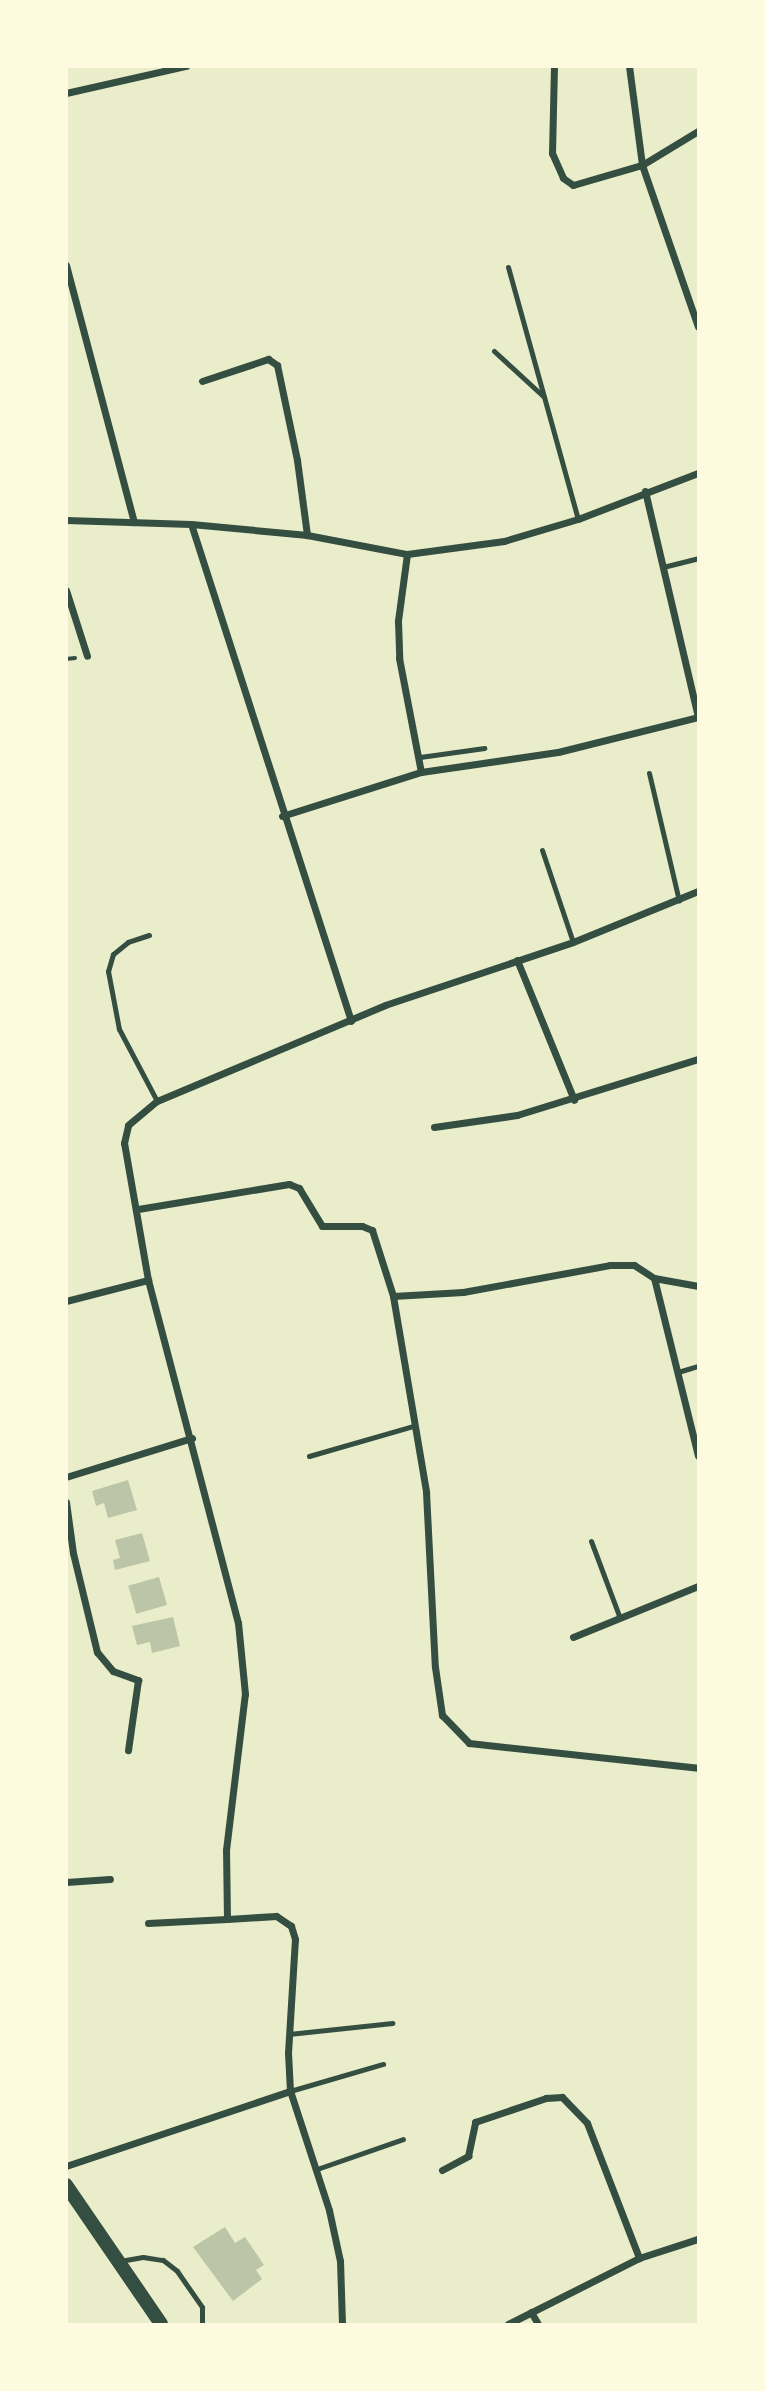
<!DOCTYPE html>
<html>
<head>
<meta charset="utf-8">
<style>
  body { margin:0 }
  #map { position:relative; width:765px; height:2391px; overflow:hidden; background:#e9edc9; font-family:"Nunito Sans",sans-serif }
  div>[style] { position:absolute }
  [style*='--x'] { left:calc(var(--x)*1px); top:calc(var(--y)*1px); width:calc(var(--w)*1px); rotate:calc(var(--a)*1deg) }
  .building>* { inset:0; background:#bcc5a7; transform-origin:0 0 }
  .path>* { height:3.5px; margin:-1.75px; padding:0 1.75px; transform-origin:1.75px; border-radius:1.75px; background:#344e41 }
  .service>* { height:5px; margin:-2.5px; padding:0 2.5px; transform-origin:2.5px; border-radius:2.5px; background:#344e41 }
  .minor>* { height:7px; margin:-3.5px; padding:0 3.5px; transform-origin:3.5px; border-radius:3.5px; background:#344e41 }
  .secondary>* { height:14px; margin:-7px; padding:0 7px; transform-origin:7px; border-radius:7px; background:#344e41 }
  span { translate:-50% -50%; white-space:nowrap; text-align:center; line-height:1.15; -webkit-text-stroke:7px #fefae0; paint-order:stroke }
  .frame { position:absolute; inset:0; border:68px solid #fefae0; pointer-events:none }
</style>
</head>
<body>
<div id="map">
  <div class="building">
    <div style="clip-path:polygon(128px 1480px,137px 1510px,108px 1518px,104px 1503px,96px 1506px,92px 1491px)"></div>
    <div style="clip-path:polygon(142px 1533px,150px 1561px,115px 1570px,113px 1560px,120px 1558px,115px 1540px)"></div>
    <div style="left:159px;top:1577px;width:29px;height:32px;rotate:74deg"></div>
    <div style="clip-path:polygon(173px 1617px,180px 1646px,152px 1653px,150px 1642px,137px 1645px,132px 1626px)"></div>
    <div style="clip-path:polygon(225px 2227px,235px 2243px,245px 2237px,264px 2265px,256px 2270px,262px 2279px,233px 2301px,193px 2247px)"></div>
  </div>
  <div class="path">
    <div style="--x:66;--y:659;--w:9;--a:-6"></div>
  </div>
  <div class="service">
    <div style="--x:508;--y:267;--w:262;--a:74.5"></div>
    <div style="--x:494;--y:351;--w:68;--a:42.6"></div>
    <div style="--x:663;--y:567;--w:36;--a:-14"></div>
    <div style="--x:420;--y:757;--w:65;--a:-8"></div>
    <div style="--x:649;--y:773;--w:131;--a:76.8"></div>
    <div style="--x:542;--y:850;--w:97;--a:71.4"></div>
    <div style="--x:149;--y:935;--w:22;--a:162"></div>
    <div style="--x:128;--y:942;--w:19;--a:141"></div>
    <div style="--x:113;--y:954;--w:18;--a:106"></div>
    <div style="--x:108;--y:971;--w:59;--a:79.3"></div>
    <div style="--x:119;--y:1029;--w:81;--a:62.2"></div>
    <div style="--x:678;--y:1372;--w:21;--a:-17"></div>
    <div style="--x:309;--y:1456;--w:108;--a:-16.1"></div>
    <div style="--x:591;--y:1541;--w:82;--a:69.4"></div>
    <div style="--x:289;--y:2034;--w:104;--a:-6.1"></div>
    <div style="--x:290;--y:2091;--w:97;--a:-16.2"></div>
    <div style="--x:317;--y:2169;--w:91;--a:-19.2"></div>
    <div style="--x:120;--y:2261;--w:23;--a:-10"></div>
    <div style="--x:143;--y:2257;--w:20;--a:9"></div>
    <div style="--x:163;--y:2260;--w:18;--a:38"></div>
    <div style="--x:177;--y:2271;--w:44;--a:55.2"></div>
    <div style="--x:202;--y:2307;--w:17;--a:90"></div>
  </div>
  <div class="minor">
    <div style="--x:554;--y:66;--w:87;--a:91.3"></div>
    <div style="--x:552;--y:153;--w:27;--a:66"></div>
    <div style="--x:563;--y:178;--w:12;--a:35"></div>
    <div style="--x:573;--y:185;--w:72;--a:-16.2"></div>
    <div style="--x:642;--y:165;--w:66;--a:-31.3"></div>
    <div style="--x:629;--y:66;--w:100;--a:82.5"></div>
    <div style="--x:642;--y:165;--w:171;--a:70.9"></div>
    <div style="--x:66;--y:93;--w:123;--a:-12.7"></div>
    <div style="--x:66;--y:265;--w:266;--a:75.2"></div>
    <div style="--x:202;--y:381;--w:70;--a:-18.4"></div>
    <div style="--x:268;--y:359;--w:11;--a:34"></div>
    <div style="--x:277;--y:365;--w:97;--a:78.1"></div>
    <div style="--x:297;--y:460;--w:76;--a:82.4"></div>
    <div style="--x:645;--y:491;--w:232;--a:76.8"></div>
    <div style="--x:66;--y:520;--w:125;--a:1.8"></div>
    <div style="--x:191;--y:524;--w:117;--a:5.4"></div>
    <div style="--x:307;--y:535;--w:102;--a:10.8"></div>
    <div style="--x:407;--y:554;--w:98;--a:-7.6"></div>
    <div style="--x:504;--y:541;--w:77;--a:-16.6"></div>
    <div style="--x:578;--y:519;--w:129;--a:-21"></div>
    <div style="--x:191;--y:524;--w:522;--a:72.15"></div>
    <div style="--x:407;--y:554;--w:68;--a:97.7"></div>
    <div style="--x:398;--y:621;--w:37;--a:88"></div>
    <div style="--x:399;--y:658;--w:116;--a:79.1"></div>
    <div style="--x:66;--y:590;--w:69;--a:72.3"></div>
    <div style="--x:282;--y:816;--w:146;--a:-17.6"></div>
    <div style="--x:421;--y:772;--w:138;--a:-8.3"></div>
    <div style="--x:558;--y:752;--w:144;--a:-14"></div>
    <div style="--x:517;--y:960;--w:151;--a:67.8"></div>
    <div style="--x:434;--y:1127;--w:84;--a:-8.2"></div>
    <div style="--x:517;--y:1115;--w:189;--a:-17.2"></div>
    <div style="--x:138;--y:1209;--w:153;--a:-9.4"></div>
    <div style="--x:289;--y:1184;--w:11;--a:22"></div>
    <div style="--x:299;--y:1188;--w:44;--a:58.8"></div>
    <div style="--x:322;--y:1226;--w:40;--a:0"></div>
    <div style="--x:362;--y:1226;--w:11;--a:22"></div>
    <div style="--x:372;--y:1230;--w:69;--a:72.3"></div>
    <div style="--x:393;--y:1296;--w:199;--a:80.4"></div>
    <div style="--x:426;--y:1492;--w:175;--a:87.1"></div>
    <div style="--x:435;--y:1667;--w:49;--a:81.7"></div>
    <div style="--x:442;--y:1715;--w:39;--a:46"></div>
    <div style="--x:469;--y:1743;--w:230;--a:6.2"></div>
    <div style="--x:654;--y:1278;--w:183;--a:76.1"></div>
    <div style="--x:393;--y:1296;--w:70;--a:-3.3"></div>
    <div style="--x:463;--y:1292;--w:149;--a:-10.4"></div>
    <div style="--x:610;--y:1265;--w:24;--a:0"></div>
    <div style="--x:634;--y:1265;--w:24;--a:33"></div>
    <div style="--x:654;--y:1278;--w:45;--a:10.3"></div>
    <div style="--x:66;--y:1301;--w:85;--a:-14.4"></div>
    <div style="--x:66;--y:1477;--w:132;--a:-17.2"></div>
    <div style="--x:66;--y:1502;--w:51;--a:82.2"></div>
    <div style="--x:73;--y:1553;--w:102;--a:76.4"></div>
    <div style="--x:97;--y:1652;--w:25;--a:50"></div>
    <div style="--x:113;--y:1671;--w:27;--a:20"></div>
    <div style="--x:138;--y:1680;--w:71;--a:98.1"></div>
    <div style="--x:573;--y:1637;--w:135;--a:-22.2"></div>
    <div style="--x:66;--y:1882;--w:44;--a:-3.9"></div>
    <div style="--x:148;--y:1923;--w:79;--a:-2.9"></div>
    <div style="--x:66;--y:2166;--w:236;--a:-18.5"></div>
    <div style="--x:442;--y:2170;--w:30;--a:-28"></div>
    <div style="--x:468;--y:2156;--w:35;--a:-78"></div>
    <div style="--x:475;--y:2122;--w:75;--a:-18.7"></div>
    <div style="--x:546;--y:2098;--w:16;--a:-4"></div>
    <div style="--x:562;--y:2097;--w:36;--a:46"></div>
    <div style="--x:587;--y:2123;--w:145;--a:68.9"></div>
    <div style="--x:531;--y:2312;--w:14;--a:60"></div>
    <div style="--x:342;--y:2324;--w:63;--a:-91.8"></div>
    <div style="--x:340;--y:2261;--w:52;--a:-102.2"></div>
    <div style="--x:329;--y:2210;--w:125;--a:-108.1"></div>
    <div style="--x:290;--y:2091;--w:38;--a:-93"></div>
    <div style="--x:288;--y:2053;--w:114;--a:-86.5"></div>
    <div style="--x:295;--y:1939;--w:14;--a:-107"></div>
    <div style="--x:291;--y:1926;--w:18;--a:-146"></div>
    <div style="--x:276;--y:1916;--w:49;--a:176.5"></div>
    <div style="--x:227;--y:1919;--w:69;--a:-90.8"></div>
    <div style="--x:226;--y:1850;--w:157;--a:-83.1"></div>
    <div style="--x:245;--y:1694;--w:71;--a:-95.6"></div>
    <div style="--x:238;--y:1623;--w:355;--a:-104.7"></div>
    <div style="--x:148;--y:1280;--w:139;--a:-99.9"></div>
    <div style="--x:124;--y:1143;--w:18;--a:-77"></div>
    <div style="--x:128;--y:1125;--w:38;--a:-40"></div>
    <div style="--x:157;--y:1101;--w:247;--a:-22.8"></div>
    <div style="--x:385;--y:1005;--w:198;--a:-18.5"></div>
    <div style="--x:573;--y:942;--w:135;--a:-22.2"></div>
    <div style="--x:508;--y:2324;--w:147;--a:-26.7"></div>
    <div style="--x:639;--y:2258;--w:62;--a:-17.9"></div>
  </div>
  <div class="secondary">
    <div style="--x:66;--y:2185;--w:168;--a:55.6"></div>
  </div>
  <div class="frame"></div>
</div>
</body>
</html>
